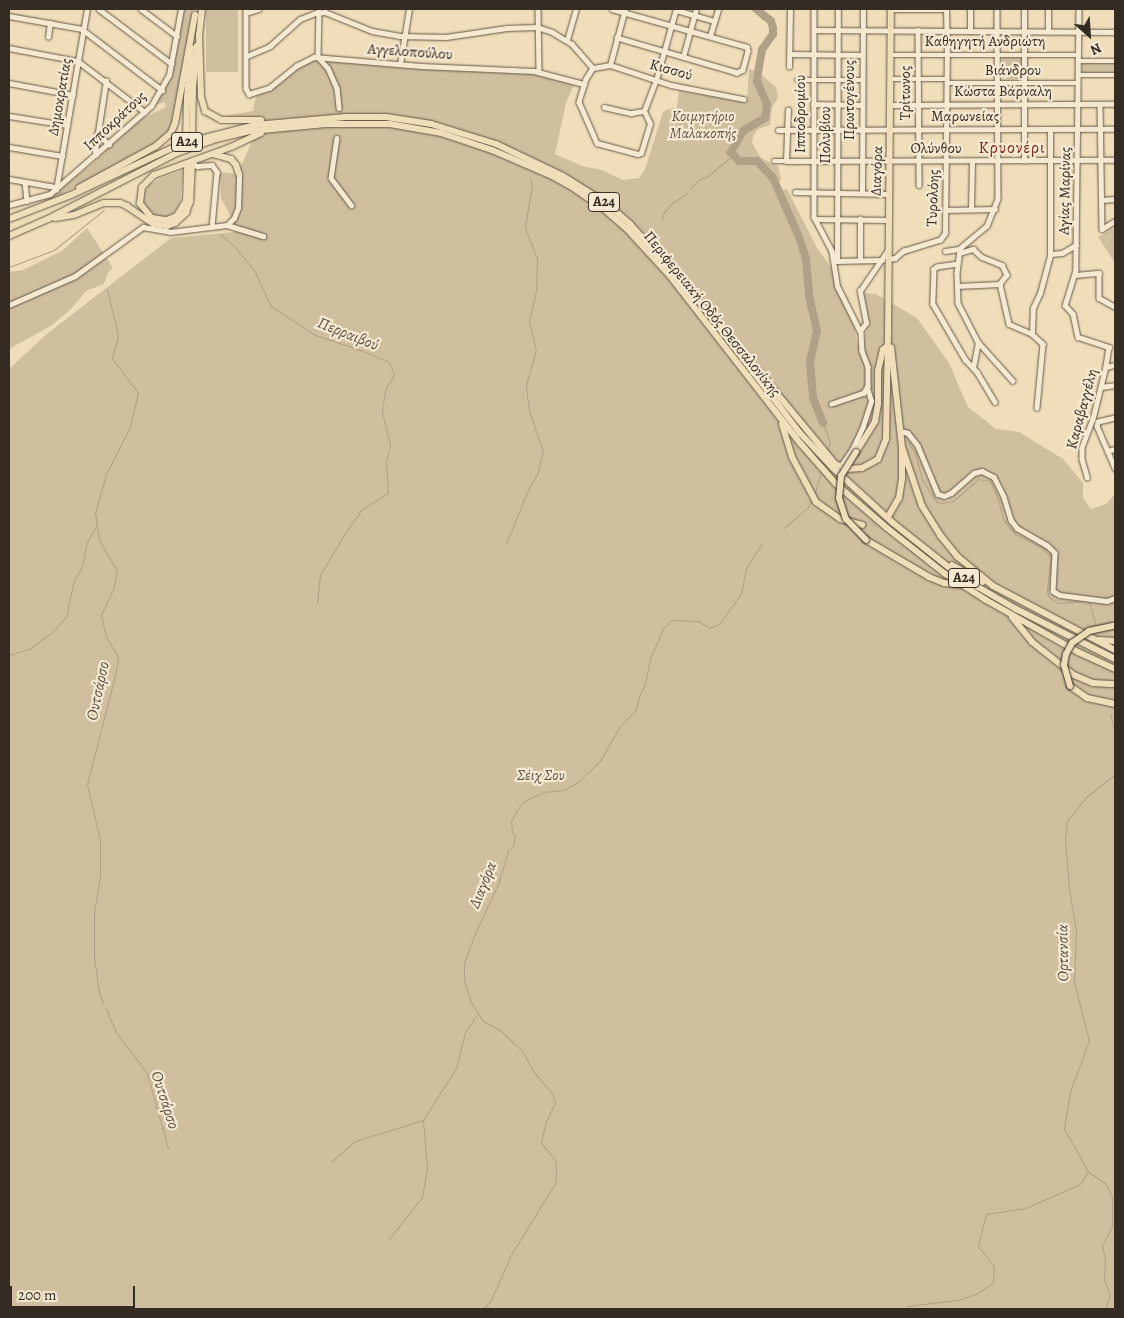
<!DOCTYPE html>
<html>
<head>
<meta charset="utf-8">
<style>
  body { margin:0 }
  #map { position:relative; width:1124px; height:1318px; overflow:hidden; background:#f0ddb9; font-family:Alegreya,serif }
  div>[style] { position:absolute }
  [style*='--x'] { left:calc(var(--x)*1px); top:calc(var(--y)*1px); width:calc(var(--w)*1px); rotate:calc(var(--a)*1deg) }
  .green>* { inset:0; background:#d0bf9f; transform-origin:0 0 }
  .stream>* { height:1px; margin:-0.5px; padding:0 0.5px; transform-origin:0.5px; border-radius:0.5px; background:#b0a086 }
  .river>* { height:8px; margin:-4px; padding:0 4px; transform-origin:4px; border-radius:4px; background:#b0a086 }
  .highway-tunnel>* { height:6px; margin-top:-3px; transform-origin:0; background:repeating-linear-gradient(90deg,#cab99b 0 6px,transparent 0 9px) }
  .roads { filter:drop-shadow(0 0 1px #635848) drop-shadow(0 0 1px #635848) }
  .minor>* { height:4.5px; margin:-2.25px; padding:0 2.25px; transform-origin:2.25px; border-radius:2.25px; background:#f5e9d2 }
  .major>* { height:5.5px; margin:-2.75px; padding:0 2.75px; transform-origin:2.75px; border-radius:2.75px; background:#f0ddb9 }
  .highway>* { height:6px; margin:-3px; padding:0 3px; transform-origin:3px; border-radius:3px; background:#f0ddb9 }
  .bridges { filter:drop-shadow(0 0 1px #342b22) drop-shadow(0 0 1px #342b22) }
  .highway-bridge>* { height:6px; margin:-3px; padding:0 3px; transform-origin:3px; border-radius:3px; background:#f0ddb9 }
  span { translate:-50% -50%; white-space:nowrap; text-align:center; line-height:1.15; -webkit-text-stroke:4.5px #f5e9d2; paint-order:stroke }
  .shield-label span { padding:1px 4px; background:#f5e9d2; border:1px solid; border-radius:4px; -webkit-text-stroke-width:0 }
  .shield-label { font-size:14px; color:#342b22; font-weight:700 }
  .street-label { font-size:15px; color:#342b22 }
  .park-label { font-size:15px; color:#5b5041; font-style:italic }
  .neighbourhood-label { font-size:16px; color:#7a1f14; letter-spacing:1px }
  .water-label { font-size:16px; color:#594e40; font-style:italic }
  .frame { position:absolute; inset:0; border:10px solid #342b22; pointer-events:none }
  .north { position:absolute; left:1064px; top:10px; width:50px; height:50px; -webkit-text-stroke:4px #f5e9d2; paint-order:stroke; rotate:154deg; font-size:14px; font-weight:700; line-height:20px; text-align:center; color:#342b22 }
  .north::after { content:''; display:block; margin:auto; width:18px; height:22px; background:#342b22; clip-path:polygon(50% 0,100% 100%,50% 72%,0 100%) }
  .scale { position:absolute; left:10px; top:1286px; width:125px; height:22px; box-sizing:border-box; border:2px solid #342b22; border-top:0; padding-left:6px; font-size:15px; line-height:18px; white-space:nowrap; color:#342b22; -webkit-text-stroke:4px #f5e9d2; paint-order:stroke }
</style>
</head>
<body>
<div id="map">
  <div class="green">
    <div style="clip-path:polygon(182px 9px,193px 9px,172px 129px,163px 139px,50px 201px,47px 199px,92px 164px,139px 120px,166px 107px,165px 102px,154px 105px,170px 76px)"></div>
    <div style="left:206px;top:9px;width:32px;height:63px"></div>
    <div style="left:1002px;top:56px;width:20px;height:23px"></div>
    <div style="clip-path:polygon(319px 59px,433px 69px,536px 73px,574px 84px,566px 103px,555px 154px,582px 166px,602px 170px,623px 180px,639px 178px,645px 169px,663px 112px,674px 107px,673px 134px,679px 91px,747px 102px,749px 69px,758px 72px,776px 87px,778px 98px,772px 107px,770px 125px,758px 129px,753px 136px,752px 143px,761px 158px,778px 166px,781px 180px,778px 183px,777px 192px,787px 189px,817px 248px,831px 267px,854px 322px,857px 344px,861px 349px,869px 323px,862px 296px,863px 293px,876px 294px,917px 318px,949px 363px,968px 407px,996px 429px,1019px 432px,1063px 459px,1083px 483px,1083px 498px,1091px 509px,1106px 504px,1115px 494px,1115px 1309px,9px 1309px,9px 369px,48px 333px,171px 238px,235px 232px,234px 223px,221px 198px,220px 172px,237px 174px,251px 144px,255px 118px,224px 116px,253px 111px,256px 96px,276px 86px,306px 63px)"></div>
    <div style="left:1082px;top:63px;width:33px;height:10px"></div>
    <div style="clip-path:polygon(183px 170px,180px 203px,174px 213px,166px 217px,149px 214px,144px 207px,142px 199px,148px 186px,161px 178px)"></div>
    <div style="clip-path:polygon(87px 228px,113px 268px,108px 272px,104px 284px,86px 291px,71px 309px,51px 326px,9px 349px,9px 272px,23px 270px,62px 251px)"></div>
    <div style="clip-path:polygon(1113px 228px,1115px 232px,1115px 263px,1098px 237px)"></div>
  </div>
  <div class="stream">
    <div style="--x:690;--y:189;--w:12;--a:-48"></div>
    <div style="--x:698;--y:180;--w:11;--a:-22"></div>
    <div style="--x:708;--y:176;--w:34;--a:-40"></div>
    <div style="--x:662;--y:220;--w:6;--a:-81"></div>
    <div style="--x:663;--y:214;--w:14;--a:-51"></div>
    <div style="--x:672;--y:203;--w:19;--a:-32"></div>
    <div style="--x:221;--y:234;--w:21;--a:43"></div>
    <div style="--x:236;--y:248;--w:28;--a:51"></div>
    <div style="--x:254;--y:270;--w:40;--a:65"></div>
    <div style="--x:271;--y:306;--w:53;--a:33.4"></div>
    <div style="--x:315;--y:335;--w:42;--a:18"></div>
    <div style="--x:355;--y:348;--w:37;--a:22"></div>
    <div style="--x:389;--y:362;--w:14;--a:69"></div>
    <div style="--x:394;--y:375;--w:17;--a:121"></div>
    <div style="--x:385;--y:390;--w:22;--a:98"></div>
    <div style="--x:382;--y:412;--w:34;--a:76"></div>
    <div style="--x:390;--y:445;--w:18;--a:103"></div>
    <div style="--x:386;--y:463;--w:30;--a:86"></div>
    <div style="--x:388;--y:493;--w:31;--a:148"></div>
    <div style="--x:362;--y:509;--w:35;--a:125"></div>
    <div style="--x:342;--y:538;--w:43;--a:120.7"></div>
    <div style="--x:320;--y:575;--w:28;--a:96"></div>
    <div style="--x:9;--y:267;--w:48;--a:-20.7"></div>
    <div style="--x:54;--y:250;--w:64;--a:-38.7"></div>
    <div style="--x:823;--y:423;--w:20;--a:70"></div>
    <div style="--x:830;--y:442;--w:9;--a:108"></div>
    <div style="--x:908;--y:442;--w:13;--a:58"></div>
    <div style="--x:915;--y:453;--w:28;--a:75"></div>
    <div style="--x:922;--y:480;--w:27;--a:56"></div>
    <div style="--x:937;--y:502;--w:4;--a:14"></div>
    <div style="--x:941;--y:503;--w:12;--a:-9"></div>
    <div style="--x:953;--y:501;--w:33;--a:-41"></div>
    <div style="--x:978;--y:479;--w:12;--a:9"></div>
    <div style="--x:990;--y:481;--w:20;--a:66"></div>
    <div style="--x:998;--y:499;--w:21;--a:76"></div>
    <div style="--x:1003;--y:519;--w:9;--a:54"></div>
    <div style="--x:1008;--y:526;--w:11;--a:49"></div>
    <div style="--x:1015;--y:534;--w:29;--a:27"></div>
    <div style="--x:1041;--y:547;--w:14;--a:45"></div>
    <div style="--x:1051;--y:557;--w:35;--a:97"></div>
    <div style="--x:1047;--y:592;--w:5;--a:68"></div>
    <div style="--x:1049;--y:597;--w:11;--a:34"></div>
    <div style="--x:1058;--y:603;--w:29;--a:-4"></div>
    <div style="--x:1087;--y:601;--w:4;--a:45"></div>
    <div style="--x:1090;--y:604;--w:25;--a:76"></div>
    <div style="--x:815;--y:492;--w:21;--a:-73"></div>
    <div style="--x:784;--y:528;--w:32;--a:-41"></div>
    <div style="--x:808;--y:507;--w:8;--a:-67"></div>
    <div style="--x:506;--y:544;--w:56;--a:-68"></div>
    <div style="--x:527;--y:492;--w:23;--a:-61"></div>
    <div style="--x:538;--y:472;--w:22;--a:-77"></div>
    <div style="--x:543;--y:451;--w:42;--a:-109.3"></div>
    <div style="--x:529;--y:411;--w:26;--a:-97"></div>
    <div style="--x:526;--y:385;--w:35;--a:-74"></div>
    <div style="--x:536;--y:351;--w:31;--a:-103"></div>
    <div style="--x:529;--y:321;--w:32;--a:-77"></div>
    <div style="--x:536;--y:290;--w:31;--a:-88"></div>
    <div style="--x:537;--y:259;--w:34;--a:-111"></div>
    <div style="--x:525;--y:227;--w:43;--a:-80.5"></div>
    <div style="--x:532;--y:185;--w:7;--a:-106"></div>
    <div style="--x:9;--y:655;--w:21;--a:-17"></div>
    <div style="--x:29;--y:649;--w:26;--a:-36"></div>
    <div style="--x:50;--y:634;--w:23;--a:-47"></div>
    <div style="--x:66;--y:617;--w:38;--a:-78"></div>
    <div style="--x:74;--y:580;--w:15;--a:-58"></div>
    <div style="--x:82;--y:567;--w:25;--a:-79"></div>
    <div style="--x:87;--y:542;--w:21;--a:-61"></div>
    <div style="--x:1110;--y:714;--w:18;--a:74"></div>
    <div style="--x:103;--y:1003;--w:11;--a:-112"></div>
    <div style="--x:99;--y:993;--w:34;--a:-98"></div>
    <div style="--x:94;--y:959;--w:46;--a:-90"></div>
    <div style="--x:94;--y:913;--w:39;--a:-81"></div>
    <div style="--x:100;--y:874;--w:34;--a:-90"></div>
    <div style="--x:100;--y:840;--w:57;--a:-103.1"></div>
    <div style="--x:87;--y:784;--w:112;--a:-75.5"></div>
    <div style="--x:115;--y:676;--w:19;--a:-81"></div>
    <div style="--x:118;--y:657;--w:23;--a:-121"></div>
    <div style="--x:106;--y:637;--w:23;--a:-103"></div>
    <div style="--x:101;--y:615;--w:29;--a:-65"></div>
    <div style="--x:113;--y:589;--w:18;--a:-77"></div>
    <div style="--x:117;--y:571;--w:36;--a:-120"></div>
    <div style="--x:99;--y:540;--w:27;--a:-98"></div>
    <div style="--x:95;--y:513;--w:41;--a:-74.2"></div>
    <div style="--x:106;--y:474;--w:53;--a:-62.9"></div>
    <div style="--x:130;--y:427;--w:35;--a:-77"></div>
    <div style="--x:138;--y:393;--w:44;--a:-126.6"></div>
    <div style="--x:112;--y:358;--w:24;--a:-75"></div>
    <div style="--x:118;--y:335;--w:46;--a:-103.7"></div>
    <div style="--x:106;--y:1009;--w:25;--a:67"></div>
    <div style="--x:116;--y:1032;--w:51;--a:52.9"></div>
    <div style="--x:147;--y:1073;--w:78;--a:74.4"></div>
    <div style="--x:331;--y:1162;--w:32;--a:-41"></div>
    <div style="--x:355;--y:1141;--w:71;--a:-17.2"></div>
    <div style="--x:1089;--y:1172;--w:19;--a:35"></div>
    <div style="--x:1105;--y:1183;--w:16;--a:63"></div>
    <div style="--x:1112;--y:1197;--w:29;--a:90"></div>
    <div style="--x:1112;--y:1226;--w:22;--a:117"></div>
    <div style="--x:1102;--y:1246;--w:13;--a:77"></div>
    <div style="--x:1105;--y:1259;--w:21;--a:93"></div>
    <div style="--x:1104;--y:1280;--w:16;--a:68"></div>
    <div style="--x:1110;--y:1295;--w:15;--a:110"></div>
    <div style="--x:388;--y:1240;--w:55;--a:-51.7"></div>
    <div style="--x:422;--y:1197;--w:29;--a:-80"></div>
    <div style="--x:427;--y:1168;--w:48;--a:-94.8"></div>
    <div style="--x:423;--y:1120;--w:62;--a:-57.6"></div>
    <div style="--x:456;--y:1068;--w:37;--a:-76"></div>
    <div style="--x:465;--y:1032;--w:21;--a:-55"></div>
    <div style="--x:482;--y:1309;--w:11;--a:-41"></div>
    <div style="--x:490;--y:1302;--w:54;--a:-65.8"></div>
    <div style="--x:512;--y:1253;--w:82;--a:-58.4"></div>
    <div style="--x:555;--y:1183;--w:12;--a:-85"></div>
    <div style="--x:556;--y:1171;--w:11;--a:-95"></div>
    <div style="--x:555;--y:1160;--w:22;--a:-129"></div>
    <div style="--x:541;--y:1143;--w:19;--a:-78"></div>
    <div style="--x:545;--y:1124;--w:23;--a:-65"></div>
    <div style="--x:555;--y:1103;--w:10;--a:-107"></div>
    <div style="--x:552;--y:1093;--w:29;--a:-131"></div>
    <div style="--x:533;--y:1071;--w:21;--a:-118"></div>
    <div style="--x:523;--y:1052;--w:30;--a:-136"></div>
    <div style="--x:501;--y:1031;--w:22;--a:-150"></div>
    <div style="--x:482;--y:1020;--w:21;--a:-121"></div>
    <div style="--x:471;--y:1002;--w:22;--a:-108"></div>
    <div style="--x:464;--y:981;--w:18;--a:-90"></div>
    <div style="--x:464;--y:963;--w:27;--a:-70"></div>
    <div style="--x:473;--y:938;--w:60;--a:-65.2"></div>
    <div style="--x:498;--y:884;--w:34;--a:-73"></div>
    <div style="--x:508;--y:851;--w:7;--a:-45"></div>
    <div style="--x:513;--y:846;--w:10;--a:-79"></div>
    <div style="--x:515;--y:836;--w:5;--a:-127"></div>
    <div style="--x:512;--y:832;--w:11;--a:-95"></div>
    <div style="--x:511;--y:821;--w:16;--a:-60"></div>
    <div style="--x:519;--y:807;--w:10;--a:-45"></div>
    <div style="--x:526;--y:800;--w:20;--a:-24"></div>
    <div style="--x:544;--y:792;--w:20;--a:-6"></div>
    <div style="--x:564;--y:790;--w:16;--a:-30"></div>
    <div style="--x:578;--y:782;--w:30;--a:-44"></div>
    <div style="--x:600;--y:761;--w:40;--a:-60.3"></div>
    <div style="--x:620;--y:726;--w:21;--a:-45"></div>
    <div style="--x:635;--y:711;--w:16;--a:-75"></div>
    <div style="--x:639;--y:696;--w:13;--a:-63"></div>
    <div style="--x:645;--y:684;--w:25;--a:-79"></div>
    <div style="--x:650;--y:659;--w:34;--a:-67"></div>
    <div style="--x:663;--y:628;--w:12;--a:-42"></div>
    <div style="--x:672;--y:620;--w:26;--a:2"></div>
    <div style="--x:698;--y:621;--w:13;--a:32"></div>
    <div style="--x:709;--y:628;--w:11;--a:-22"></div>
    <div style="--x:719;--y:624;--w:37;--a:-54"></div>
    <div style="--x:741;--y:594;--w:26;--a:-79"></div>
    <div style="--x:746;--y:568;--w:30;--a:-57"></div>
    <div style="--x:905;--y:1309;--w:4;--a:-56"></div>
    <div style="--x:907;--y:1306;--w:51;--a:-6.7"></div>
    <div style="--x:958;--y:1300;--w:21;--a:-19"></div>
    <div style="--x:978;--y:1293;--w:18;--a:-34"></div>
    <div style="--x:993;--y:1283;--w:17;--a:-87"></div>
    <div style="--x:994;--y:1266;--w:26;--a:-129"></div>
    <div style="--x:978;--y:1246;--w:33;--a:-76"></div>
    <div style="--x:986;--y:1214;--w:40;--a:-8.5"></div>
    <div style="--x:1026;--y:1208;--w:59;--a:-24"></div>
    <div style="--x:1080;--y:1184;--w:15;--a:-58"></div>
    <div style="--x:1088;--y:1171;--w:48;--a:-119.7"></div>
    <div style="--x:1064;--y:1129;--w:37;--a:-81"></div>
    <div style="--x:1070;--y:1092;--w:55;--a:-69.9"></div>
    <div style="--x:1089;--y:1040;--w:59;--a:-104.7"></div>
    <div style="--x:1074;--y:983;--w:52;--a:-87.8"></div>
    <div style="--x:1076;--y:931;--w:42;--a:-99.7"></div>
    <div style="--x:1069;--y:890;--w:51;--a:-94.5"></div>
    <div style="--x:1065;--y:839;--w:18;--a:-84"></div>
    <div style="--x:1067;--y:821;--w:31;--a:-52"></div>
    <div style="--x:1086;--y:797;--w:37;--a:-38"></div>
  </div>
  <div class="river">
    <div style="--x:756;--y:9;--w:19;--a:39"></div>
    <div style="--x:771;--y:21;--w:7;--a:74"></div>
    <div style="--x:773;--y:28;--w:6;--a:90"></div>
    <div style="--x:773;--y:34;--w:19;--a:125"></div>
    <div style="--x:762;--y:50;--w:22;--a:100"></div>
    <div style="--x:758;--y:72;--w:9;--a:96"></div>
    <div style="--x:757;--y:81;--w:25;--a:67"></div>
    <div style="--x:767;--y:104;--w:14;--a:98"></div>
    <div style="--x:765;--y:118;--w:24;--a:150"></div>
    <div style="--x:744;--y:130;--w:26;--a:121"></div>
    <div style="--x:731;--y:152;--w:12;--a:48"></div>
    <div style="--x:739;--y:161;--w:18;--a:0"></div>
    <div style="--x:757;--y:161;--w:23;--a:47"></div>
    <div style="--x:773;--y:178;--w:64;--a:66.2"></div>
    <div style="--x:799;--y:237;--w:23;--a:72"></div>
    <div style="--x:806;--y:259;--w:37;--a:85"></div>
    <div style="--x:809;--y:296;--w:36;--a:77"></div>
    <div style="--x:817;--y:331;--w:32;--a:103"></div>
    <div style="--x:810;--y:362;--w:36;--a:85"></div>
    <div style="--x:813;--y:398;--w:27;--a:68"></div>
  </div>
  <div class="highway-tunnel">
    <div style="--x:862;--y:525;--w:14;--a:-4"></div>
    <div style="--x:876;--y:524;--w:16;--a:-35"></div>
  </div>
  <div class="roads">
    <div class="minor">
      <div style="--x:99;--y:9;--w:91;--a:37"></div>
      <div style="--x:141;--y:9;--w:45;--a:36.9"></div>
      <div style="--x:246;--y:9;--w:79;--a:90"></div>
      <div style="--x:246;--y:88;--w:7;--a:63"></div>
      <div style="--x:249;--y:94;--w:21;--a:-17"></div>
      <div style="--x:269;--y:88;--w:35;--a:-39"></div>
      <div style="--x:296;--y:66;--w:20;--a:-27"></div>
      <div style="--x:314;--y:57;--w:107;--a:4.8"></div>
      <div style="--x:421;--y:66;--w:113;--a:2.5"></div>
      <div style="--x:534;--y:71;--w:52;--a:14.6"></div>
      <div style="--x:319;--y:9;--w:48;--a:91.2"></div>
      <div style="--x:318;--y:57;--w:15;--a:48"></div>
      <div style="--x:328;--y:68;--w:22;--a:66"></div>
      <div style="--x:337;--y:88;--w:20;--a:84"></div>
      <div style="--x:538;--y:9;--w:63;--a:89.1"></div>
      <div style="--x:612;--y:9;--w:140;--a:15.7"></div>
      <div style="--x:747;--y:47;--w:4;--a:76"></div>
      <div style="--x:748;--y:51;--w:20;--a:105"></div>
      <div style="--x:743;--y:70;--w:7;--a:153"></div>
      <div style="--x:737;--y:73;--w:125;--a:-163.7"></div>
      <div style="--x:814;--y:9;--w:208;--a:90"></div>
      <div style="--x:814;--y:217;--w:38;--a:62"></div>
      <div style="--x:832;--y:251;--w:36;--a:81"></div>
      <div style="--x:838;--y:287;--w:51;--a:63.4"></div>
      <div style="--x:861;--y:333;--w:18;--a:87"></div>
      <div style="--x:862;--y:351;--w:17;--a:69"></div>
      <div style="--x:868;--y:367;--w:19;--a:90"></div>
      <div style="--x:868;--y:386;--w:8;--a:120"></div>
      <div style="--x:864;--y:393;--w:34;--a:161"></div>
      <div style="--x:997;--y:9;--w:190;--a:89.7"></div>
      <div style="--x:998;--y:199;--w:29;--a:112"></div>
      <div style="--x:987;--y:226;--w:35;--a:140"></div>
      <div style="--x:960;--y:249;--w:24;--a:97"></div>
      <div style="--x:957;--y:273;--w:30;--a:88"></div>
      <div style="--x:958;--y:303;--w:44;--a:62.9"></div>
      <div style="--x:978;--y:342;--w:52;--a:48.1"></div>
      <div style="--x:1079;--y:9;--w:261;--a:90.7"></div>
      <div style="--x:1076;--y:270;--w:37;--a:107"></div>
      <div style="--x:1065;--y:305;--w:12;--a:48"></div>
      <div style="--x:1073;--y:314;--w:24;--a:78"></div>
      <div style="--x:1078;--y:337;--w:33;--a:18"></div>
      <div style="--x:1109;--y:347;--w:20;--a:99"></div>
      <div style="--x:1106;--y:367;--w:54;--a:104"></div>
      <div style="--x:1093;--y:419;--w:31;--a:111"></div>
      <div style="--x:1082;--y:448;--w:11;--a:90"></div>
      <div style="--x:1082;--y:459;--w:19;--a:74"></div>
      <div style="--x:676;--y:10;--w:40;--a:16"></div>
      <div style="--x:891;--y:10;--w:55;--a:0"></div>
      <div style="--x:246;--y:13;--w:13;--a:-18"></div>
      <div style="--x:9;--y:16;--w:74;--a:10.1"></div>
      <div style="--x:82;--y:29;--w:101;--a:37.3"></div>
      <div style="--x:814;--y:30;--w:301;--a:0.4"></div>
      <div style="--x:918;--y:30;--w:155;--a:89.6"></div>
      <div style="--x:970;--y:31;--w:22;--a:-90"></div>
      <div style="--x:1048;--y:32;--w:23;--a:-90"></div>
      <div style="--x:710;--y:36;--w:28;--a:-73"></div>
      <div style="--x:48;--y:37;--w:14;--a:-82"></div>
      <div style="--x:567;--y:40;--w:32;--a:-74"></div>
      <div style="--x:9;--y:48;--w:70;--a:10.7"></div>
      <div style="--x:78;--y:61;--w:84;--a:37.3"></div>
      <div style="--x:790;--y:54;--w:72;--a:0.8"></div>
      <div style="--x:891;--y:55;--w:188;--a:0"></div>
      <div style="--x:247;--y:56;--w:25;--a:-23"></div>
      <div style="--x:270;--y:46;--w:40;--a:-42"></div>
      <div style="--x:300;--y:19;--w:17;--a:-21"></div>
      <div style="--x:316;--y:13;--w:9;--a:-6"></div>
      <div style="--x:325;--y:12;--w:51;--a:22"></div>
      <div style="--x:372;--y:31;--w:27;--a:10"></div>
      <div style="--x:399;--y:36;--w:47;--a:1.2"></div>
      <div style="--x:446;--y:37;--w:61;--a:-8.5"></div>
      <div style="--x:506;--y:28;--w:31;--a:-2"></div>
      <div style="--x:537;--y:27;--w:16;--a:18"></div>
      <div style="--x:552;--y:32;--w:23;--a:31"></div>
      <div style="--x:572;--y:44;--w:32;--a:49"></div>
      <div style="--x:683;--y:57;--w:50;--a:-74.8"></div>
      <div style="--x:1078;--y:61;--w:37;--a:0"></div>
      <div style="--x:400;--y:64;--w:56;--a:-80.7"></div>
      <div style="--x:610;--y:65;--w:58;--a:-75"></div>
      <div style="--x:789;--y:67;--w:58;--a:-89"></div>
      <div style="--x:593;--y:68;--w:13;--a:122"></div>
      <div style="--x:586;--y:79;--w:24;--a:107"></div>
      <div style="--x:579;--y:102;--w:45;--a:66.3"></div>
      <div style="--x:597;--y:143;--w:42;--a:15"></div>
      <div style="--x:638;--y:154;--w:3;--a:-18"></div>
      <div style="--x:641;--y:153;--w:30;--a:-73"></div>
      <div style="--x:650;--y:124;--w:14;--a:-115"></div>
      <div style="--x:593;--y:68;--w:17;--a:-10"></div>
      <div style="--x:610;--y:65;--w:64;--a:18.2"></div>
      <div style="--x:671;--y:85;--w:74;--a:10.9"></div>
      <div style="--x:1078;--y:75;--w:37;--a:0"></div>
      <div style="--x:891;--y:79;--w:56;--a:0"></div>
      <div style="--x:797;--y:80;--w:65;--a:0"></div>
      <div style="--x:9;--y:83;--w:65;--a:10.6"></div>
      <div style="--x:947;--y:83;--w:131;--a:0"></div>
      <div style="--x:813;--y:104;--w:49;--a:1.2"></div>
      <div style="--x:1100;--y:104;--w:125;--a:89.1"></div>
      <div style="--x:891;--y:105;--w:224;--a:-0.3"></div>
      <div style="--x:604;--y:107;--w:28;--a:13"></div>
      <div style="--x:631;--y:113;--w:13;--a:-9"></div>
      <div style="--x:644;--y:111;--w:33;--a:-69"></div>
      <div style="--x:656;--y:80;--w:74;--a:-74.3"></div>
      <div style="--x:9;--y:116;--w:59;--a:8.8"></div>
      <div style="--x:778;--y:130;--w:337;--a:-0.2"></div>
      <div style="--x:97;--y:134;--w:16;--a:40"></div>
      <div style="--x:337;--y:138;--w:40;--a:98.5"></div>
      <div style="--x:331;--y:178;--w:34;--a:53"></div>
      <div style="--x:9;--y:147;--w:54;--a:9.6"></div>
      <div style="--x:96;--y:155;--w:4;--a:-104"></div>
      <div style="--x:95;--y:151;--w:71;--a:-81.1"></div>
      <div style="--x:774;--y:161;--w:12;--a:0"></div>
      <div style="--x:786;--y:161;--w:51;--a:-87.8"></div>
      <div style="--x:786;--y:161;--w:329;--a:-0.2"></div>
      <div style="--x:1024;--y:161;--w:152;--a:-90"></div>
      <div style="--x:192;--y:163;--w:6;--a:31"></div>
      <div style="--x:197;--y:166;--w:15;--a:-4"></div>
      <div style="--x:212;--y:165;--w:9;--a:54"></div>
      <div style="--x:217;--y:172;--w:55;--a:95.2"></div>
      <div style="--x:9;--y:179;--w:48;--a:9.7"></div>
      <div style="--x:25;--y:182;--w:19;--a:84"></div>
      <div style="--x:56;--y:190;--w:184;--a:-80.3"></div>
      <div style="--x:795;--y:192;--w:94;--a:1.2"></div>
      <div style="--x:862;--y:192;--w:183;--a:-89.7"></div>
      <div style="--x:1101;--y:200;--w:14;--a:-4"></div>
      <div style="--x:9;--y:205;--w:42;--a:-15"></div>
      <div style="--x:50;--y:194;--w:134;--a:-41.1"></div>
      <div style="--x:151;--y:106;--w:36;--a:-60"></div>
      <div style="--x:169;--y:75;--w:67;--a:-79.7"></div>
      <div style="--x:971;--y:209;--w:48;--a:-88.8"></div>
      <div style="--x:946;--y:210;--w:49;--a:-1.2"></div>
      <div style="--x:815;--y:219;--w:74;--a:0.8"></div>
      <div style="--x:227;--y:225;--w:10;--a:-45"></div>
      <div style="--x:234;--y:218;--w:11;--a:-68"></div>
      <div style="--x:238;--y:208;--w:34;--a:-88"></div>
      <div style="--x:1102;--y:229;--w:15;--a:-32"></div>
      <div style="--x:945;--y:251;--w:15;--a:-8"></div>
      <div style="--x:959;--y:253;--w:15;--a:-16"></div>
      <div style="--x:973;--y:249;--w:12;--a:42"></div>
      <div style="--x:982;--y:257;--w:22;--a:22"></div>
      <div style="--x:1002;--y:265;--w:11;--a:63"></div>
      <div style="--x:1007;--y:275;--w:11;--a:128"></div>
      <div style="--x:1050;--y:254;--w:12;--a:-5"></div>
      <div style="--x:1062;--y:253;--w:16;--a:-30"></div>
      <div style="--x:888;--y:259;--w:7;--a:-8"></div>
      <div style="--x:895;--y:258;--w:11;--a:-41"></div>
      <div style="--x:903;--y:251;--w:39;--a:-17"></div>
      <div style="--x:940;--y:240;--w:9;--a:-54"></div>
      <div style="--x:945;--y:233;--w:179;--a:-89.4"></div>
      <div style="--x:947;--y:54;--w:45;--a:-91.3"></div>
      <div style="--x:860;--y:260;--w:41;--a:-90"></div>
      <div style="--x:835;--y:261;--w:47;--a:-1.2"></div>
      <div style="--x:837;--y:261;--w:252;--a:-89.8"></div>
      <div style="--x:958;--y:264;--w:21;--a:172"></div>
      <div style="--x:937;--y:267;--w:4;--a:146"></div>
      <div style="--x:934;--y:269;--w:35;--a:92"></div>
      <div style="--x:933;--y:304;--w:64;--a:59.8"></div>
      <div style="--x:965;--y:359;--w:18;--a:47"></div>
      <div style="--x:977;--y:372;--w:35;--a:59"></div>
      <div style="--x:1075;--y:275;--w:24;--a:-5"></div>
      <div style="--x:1099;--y:273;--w:25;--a:90"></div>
      <div style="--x:1099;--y:298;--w:18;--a:29"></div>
      <div style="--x:1000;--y:284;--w:41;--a:77.3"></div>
      <div style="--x:1009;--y:324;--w:25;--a:23"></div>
      <div style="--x:1032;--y:334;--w:15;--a:42"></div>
      <div style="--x:1043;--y:344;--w:64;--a:95.4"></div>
      <div style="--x:957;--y:286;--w:43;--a:-2.7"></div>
      <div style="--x:9;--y:305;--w:72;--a:-23.7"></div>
      <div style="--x:75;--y:276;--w:84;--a:-35.8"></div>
      <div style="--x:143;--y:227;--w:27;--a:10"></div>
      <div style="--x:170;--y:232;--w:57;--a:-7"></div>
      <div style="--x:227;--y:225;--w:38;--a:17"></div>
      <div style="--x:860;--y:331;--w:10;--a:-53"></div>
      <div style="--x:866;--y:323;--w:33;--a:-101"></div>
      <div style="--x:860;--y:291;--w:50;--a:-55.7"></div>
      <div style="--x:1032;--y:334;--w:26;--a:-88"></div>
      <div style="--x:1033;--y:308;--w:17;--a:-65"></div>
      <div style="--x:1040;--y:293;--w:38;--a:-75"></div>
      <div style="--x:1050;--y:256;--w:126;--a:-90"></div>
      <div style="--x:1106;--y:367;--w:9;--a:-13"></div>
      <div style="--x:973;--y:368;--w:26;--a:-79"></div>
      <div style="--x:1101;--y:387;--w:14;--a:-8"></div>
      <div style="--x:1115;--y:418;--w:17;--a:167"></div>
      <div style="--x:1098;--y:422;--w:4;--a:104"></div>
      <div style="--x:1097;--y:426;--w:46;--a:66.8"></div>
      <div style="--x:900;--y:431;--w:8;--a:14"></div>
      <div style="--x:908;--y:433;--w:16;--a:52"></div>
      <div style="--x:918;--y:446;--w:52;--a:67.4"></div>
      <div style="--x:938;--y:494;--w:6;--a:18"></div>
      <div style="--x:944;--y:496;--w:8;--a:-23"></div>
      <div style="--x:951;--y:493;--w:30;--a:-41"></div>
      <div style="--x:974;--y:473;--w:8;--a:-14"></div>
      <div style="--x:982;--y:471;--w:13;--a:27"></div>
      <div style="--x:994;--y:477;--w:22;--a:63"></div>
      <div style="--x:1004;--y:497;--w:24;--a:73"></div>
      <div style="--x:1011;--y:520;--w:10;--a:53"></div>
      <div style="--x:1017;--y:528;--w:34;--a:30"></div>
      <div style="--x:1047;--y:545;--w:11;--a:45"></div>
      <div style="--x:1055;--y:553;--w:38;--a:93"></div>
      <div style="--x:1053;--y:591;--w:8;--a:30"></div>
      <div style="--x:1060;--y:595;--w:47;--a:7.3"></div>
      <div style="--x:1107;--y:601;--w:9;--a:-21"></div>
      <div style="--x:1107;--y:451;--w:8;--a:-14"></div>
      <div style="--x:840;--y:467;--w:21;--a:-55"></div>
      <div style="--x:852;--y:450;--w:26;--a:-65"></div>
      <div style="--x:863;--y:426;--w:26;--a:-72"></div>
      <div style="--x:871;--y:401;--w:14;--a:-107"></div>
    </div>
    <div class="major">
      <div style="--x:199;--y:37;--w:28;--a:-84"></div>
      <div style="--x:192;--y:139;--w:52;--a:-88.9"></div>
      <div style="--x:193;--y:87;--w:41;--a:-84.4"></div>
      <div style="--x:186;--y:140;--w:42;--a:-88.6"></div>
      <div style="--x:187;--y:98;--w:50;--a:-85.4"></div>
      <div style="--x:140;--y:203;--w:19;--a:51"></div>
      <div style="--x:152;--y:218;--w:15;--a:8"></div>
      <div style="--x:167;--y:220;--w:11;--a:-22"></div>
      <div style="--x:177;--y:216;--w:17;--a:-59"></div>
      <div style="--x:186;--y:201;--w:37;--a:-88"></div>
      <div style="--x:127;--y:206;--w:32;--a:34"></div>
      <div style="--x:154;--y:224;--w:13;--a:9"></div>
      <div style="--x:167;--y:226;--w:9;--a:-21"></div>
      <div style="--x:175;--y:223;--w:15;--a:-42"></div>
      <div style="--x:186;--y:213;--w:12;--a:-70"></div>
      <div style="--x:190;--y:202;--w:39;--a:-87"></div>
      <div style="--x:888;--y:335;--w:326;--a:-89.5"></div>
    </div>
    <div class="highway">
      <div style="--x:199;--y:34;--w:63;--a:88.2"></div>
      <div style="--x:201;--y:97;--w:15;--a:74"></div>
      <div style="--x:205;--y:111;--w:18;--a:29"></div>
      <div style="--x:221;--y:120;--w:40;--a:0"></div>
      <div style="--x:213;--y:154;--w:19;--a:16"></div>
      <div style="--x:231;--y:159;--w:8;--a:50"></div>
      <div style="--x:236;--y:165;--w:9;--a:72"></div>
      <div style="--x:79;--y:188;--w:88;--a:-28.6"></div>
      <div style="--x:156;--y:146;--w:20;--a:-41"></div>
      <div style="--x:171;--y:133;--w:11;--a:-68"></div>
      <div style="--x:175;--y:123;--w:110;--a:-79.5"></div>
      <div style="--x:140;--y:203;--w:16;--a:-83"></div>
      <div style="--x:142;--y:187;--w:17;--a:-45"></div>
      <div style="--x:154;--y:175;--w:82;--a:-20"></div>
      <div style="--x:231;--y:147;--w:33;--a:-25"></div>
      <div style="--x:55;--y:218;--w:19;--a:-9"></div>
      <div style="--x:74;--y:215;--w:32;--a:-22"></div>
      <div style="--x:104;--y:203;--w:16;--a:0"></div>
      <div style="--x:120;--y:203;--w:8;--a:23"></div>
      <div style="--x:9;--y:219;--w:66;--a:-21.2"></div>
      <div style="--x:71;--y:195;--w:121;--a:-24.9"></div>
      <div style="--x:181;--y:144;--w:76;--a:-14.4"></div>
      <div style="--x:255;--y:125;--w:91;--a:-5"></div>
      <div style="--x:346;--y:117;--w:40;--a:0"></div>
      <div style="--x:386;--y:117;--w:46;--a:8.8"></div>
      <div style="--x:431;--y:124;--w:68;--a:17.1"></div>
      <div style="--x:496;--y:144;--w:74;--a:25.5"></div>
      <div style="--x:563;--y:176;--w:51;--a:32.1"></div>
      <div style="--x:606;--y:203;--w:32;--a:41"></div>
      <div style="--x:630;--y:224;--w:96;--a:48"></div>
      <div style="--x:694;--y:295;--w:174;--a:52.5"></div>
      <div style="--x:800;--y:433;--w:48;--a:46.7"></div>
      <div style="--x:833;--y:468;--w:81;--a:42.5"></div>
      <div style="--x:893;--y:523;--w:75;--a:38.5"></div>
      <div style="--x:952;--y:570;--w:31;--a:33"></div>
      <div style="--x:978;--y:587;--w:44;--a:30.1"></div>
      <div style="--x:1016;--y:609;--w:111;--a:26.8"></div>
      <div style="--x:9;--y:236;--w:43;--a:-23.6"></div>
      <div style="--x:48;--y:219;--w:145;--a:-27.1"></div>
      <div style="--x:177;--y:153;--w:41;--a:-19.7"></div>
      <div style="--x:216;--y:139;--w:37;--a:-13"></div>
      <div style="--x:252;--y:131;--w:74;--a:-5.4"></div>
      <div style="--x:326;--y:124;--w:64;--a:0"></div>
      <div style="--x:390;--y:124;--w:52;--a:10"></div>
      <div style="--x:441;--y:133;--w:54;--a:18.4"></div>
      <div style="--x:492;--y:150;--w:65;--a:23.4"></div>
      <div style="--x:552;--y:176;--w:26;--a:29"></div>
      <div style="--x:575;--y:189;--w:35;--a:35"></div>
      <div style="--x:604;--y:209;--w:30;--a:41"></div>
      <div style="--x:627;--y:229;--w:64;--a:47.5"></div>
      <div style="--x:670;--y:276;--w:213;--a:52.1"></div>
      <div style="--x:801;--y:444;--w:53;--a:48.8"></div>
      <div style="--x:836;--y:484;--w:67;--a:40.8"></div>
      <div style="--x:887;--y:528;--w:73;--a:38.3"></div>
      <div style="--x:944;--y:573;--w:50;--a:32.7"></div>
      <div style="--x:986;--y:600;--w:106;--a:29.5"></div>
      <div style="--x:1078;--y:652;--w:41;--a:24.7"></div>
      <div style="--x:750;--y:368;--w:10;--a:24"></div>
      <div style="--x:759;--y:372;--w:119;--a:50.4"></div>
      <div style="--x:835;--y:464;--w:13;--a:23"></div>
      <div style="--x:847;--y:469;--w:15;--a:-4"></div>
      <div style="--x:862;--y:468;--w:18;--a:-29"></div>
      <div style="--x:878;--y:459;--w:22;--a:-68"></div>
      <div style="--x:886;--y:439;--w:104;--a:-88.9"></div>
      <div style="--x:782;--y:424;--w:34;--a:73"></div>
      <div style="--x:792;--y:457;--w:51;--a:61.9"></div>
      <div style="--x:816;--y:502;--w:29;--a:35"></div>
      <div style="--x:840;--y:519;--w:23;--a:15"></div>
      <div style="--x:902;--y:447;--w:62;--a:71.3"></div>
      <div style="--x:922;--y:506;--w:34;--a:58"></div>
      <div style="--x:940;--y:535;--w:28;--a:51"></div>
      <div style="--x:958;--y:557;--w:45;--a:39.6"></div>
      <div style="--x:993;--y:586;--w:138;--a:27.7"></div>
      <div style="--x:856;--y:452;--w:36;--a:-58"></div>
      <div style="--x:875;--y:421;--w:17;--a:-80"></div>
      <div style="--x:878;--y:404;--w:33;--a:-90"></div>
      <div style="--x:878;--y:371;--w:22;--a:-77"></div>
      <div style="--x:883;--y:350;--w:6;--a:-45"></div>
      <div style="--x:889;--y:515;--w:20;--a:-60"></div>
      <div style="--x:899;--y:498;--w:19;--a:-81"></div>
      <div style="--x:902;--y:479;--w:32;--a:-90"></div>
      <div style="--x:902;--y:447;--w:100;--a:-96.3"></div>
      <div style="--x:866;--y:540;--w:73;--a:30.4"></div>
      <div style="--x:929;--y:577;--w:16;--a:22"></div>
      <div style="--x:944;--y:583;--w:17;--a:7"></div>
      <div style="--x:952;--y:565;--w:35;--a:29"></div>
      <div style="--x:1012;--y:617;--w:32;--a:51"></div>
      <div style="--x:1032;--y:642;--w:53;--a:38.2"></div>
      <div style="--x:1074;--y:675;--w:21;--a:23"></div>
      <div style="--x:1093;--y:683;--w:22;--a:3"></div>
      <div style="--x:1099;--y:640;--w:16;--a:4"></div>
      <div style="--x:1070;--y:686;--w:21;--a:35"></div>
      <div style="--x:1087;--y:698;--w:29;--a:12"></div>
    </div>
  </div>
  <div class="bridges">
    <div class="highway-bridge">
      <div style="--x:856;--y:452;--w:28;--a:122"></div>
      <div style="--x:841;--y:476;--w:22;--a:95"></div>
      <div style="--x:839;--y:498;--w:22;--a:72"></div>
      <div style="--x:846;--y:519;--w:29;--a:46"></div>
      <div style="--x:1070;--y:686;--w:22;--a:-106"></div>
      <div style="--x:1064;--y:665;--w:11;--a:-80"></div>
      <div style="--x:1066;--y:654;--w:13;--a:-61"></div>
      <div style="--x:1072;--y:643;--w:21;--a:-35"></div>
      <div style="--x:1089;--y:631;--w:25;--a:-12"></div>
    </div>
  </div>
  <div class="shield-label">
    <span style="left:187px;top:142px">Α24</span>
    <span style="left:604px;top:202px">Α24</span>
    <span style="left:964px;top:578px">Α24</span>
  </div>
  <div class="street-label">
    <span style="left:985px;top:42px">Καθηγητή Ανδριώτη</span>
    <span style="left:410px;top:52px;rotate:4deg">Αγγελοπούλου</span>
    <span style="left:671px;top:70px;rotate:16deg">Κισσού</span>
    <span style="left:1013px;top:71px">Βιάνδρου</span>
    <span style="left:1003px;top:92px">Κώστα Βάρναλη</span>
    <span style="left:906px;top:93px;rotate:-90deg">Τρίτωνος</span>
    <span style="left:60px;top:97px;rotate:-80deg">Δημοκρατίας</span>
    <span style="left:850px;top:100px;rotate:-90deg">Πρωτογένους</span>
    <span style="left:801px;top:114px;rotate:-90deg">Ιπποδρομίου</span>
    <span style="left:965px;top:117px">Μαρωνείας</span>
    <span style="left:115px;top:121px;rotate:-43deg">Ιπποκράτους</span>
    <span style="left:826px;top:135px;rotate:-90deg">Πολυβίου</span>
    <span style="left:936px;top:149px">Ολύνθου</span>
    <span style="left:877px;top:171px;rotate:-88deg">Διαγόρα</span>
    <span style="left:1065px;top:191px;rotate:-89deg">Αγίας Μαρίνας</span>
    <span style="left:933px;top:198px;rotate:-88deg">Τυρολόης</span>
    <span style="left:712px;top:314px;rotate:51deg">Περιφερειακή Οδός Θεσσαλονίκης</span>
    <span style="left:1082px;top:409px;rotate:-75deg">Καραβαγγέλη</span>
  </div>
  <div class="park-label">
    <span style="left:703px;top:125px">Κοιμητήριο<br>Μαλακοπής</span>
    <span style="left:541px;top:776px">Σέιχ Σου</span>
  </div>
  <div class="neighbourhood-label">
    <span style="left:1012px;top:148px">Κρυονέρι</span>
  </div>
  <div class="water-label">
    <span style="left:348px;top:334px;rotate:22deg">Περραιβού</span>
    <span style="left:98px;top:691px;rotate:-78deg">Ουτσάρσο</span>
    <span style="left:483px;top:885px;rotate:-68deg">Διαγόρα</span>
    <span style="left:1063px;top:953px;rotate:-91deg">Ορτανσία</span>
    <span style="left:165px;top:1100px;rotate:72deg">Ουτσάρσο</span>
  </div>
  <div class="frame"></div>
  <div class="north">N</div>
  <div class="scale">200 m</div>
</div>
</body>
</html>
